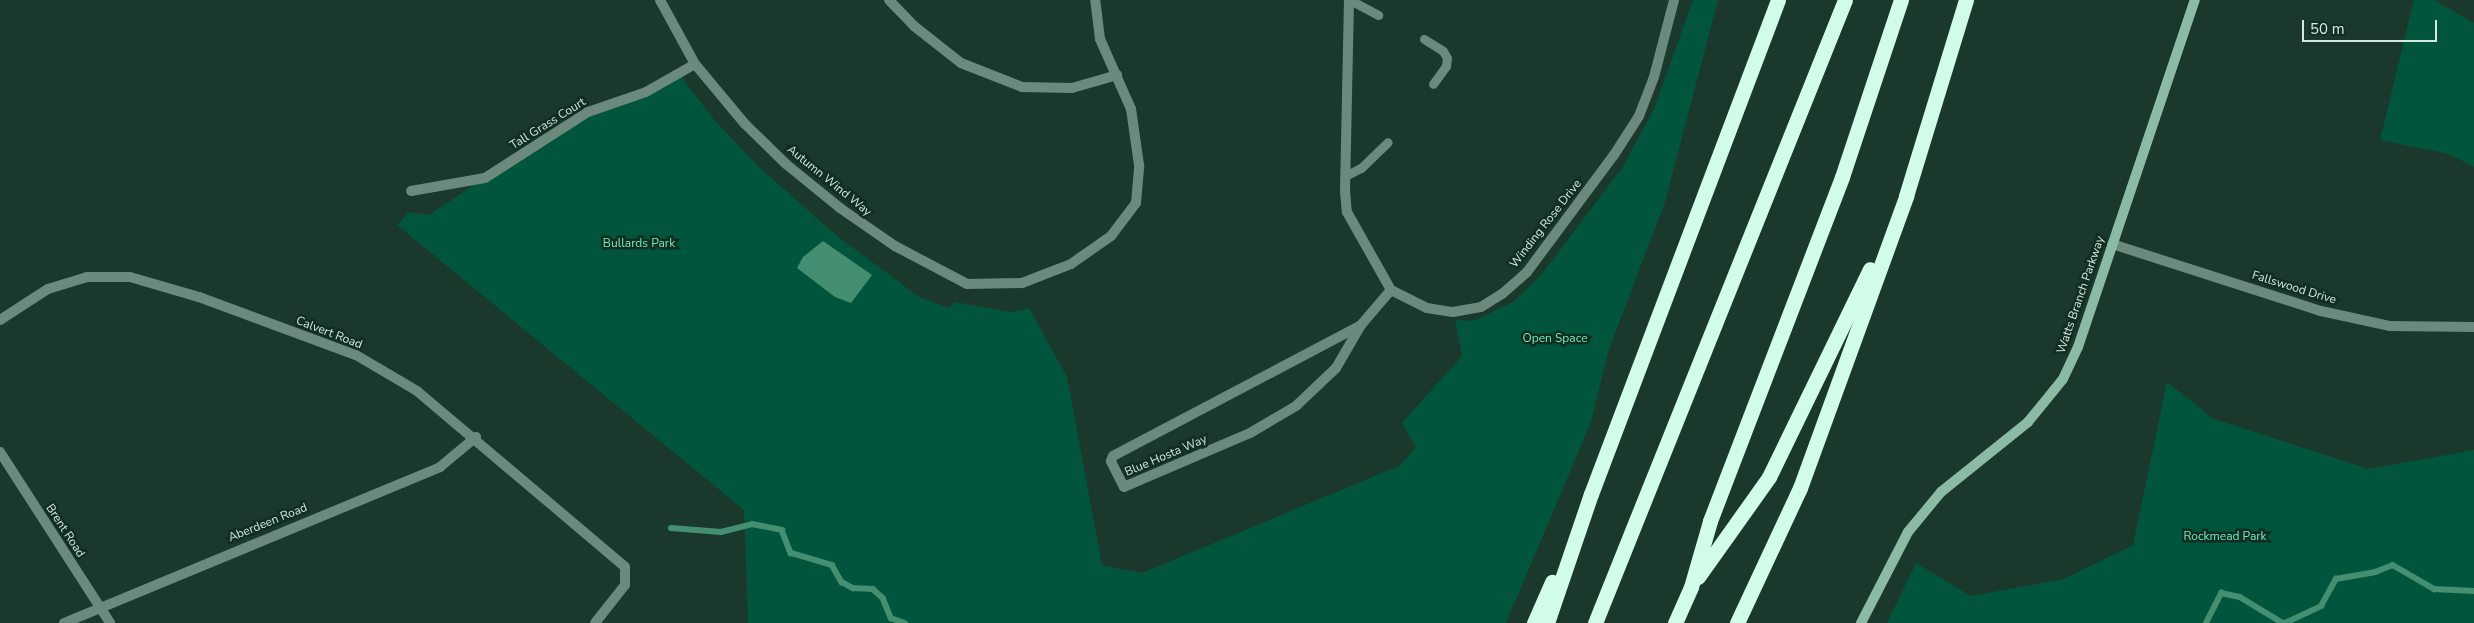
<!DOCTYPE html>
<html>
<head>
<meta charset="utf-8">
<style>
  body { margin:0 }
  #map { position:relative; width:2474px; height:623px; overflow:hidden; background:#1b382d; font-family:"Nunito Sans",sans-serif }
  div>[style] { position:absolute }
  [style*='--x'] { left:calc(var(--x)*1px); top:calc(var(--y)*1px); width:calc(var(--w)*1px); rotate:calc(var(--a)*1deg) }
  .green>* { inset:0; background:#02553d }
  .water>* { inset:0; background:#448e71 }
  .stream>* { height:5.5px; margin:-2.75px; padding:0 2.75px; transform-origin:2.75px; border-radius:2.75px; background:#448e71 }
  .lane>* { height:9px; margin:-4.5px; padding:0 4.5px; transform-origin:4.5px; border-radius:4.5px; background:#6b897c }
  .street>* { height:10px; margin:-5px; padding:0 5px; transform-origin:5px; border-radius:5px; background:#6b897c }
  .secondary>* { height:10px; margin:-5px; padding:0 5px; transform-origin:5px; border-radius:5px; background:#8bbba5 }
  .highway>* { height:15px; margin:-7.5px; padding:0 7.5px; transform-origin:7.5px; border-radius:7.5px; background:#d0fce8 }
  span { translate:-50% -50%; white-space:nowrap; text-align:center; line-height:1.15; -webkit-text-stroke:5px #112e23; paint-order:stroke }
  .street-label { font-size:12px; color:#d6e7df }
  .park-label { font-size:12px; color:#7de7bd }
  .scale { position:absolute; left:2302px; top:20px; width:135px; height:22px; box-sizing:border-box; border:2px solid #d6e7df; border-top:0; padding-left:6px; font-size:15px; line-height:18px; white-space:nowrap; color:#d6e7df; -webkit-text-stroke:4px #112e23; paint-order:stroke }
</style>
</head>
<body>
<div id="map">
  <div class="green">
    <div style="clip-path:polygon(1693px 0,1718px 0,1665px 202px,1608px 352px,1591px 422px,1506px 623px,748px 623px,744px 510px,397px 225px,409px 212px,429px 215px,579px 115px,631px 95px,676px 70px,715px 121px,759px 167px,836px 235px,919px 297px,949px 308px,955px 302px,1011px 312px,1029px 308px,1067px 377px,1102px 565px,1142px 573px,1399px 466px,1416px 448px,1402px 423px,1462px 356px,1455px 320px,1473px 321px,1513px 302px,1542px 274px,1622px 168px,1654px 109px)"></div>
    <div style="clip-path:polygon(2414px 0,2434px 0,2474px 23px,2474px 167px,2449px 154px,2380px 140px)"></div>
    <div style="clip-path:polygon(2167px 382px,2214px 419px,2369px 469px,2474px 450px,2474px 623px,1887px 623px,1916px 563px,1971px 596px,2064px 579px,2133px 545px)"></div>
  </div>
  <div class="water">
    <div style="clip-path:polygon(823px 241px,872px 275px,851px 303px,835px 297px,797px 268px,803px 257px)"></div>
  </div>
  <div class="stream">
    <div style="--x:671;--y:528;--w:50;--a:4.6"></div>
    <div style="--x:721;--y:532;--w:32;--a:-14"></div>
    <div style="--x:752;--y:524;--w:31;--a:11"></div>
    <div style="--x:782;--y:530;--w:25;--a:69"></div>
    <div style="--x:791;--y:553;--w:43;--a:16.3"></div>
    <div style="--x:832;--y:565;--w:20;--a:60"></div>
    <div style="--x:842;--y:582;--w:13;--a:29"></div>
    <div style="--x:853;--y:588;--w:20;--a:3"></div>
    <div style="--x:873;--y:589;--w:13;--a:42"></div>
    <div style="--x:883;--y:598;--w:22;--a:68"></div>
    <div style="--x:891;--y:618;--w:15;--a:20"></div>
    <div style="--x:2206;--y:623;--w:34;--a:-63"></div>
    <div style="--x:2221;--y:593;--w:19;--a:12"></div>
    <div style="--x:2240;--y:597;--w:50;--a:31.2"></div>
    <div style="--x:2285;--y:623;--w:40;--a:-25"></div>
    <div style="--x:2321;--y:606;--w:31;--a:-61"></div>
    <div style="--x:2336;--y:579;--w:40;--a:-10"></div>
    <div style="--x:2375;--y:572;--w:19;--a:-21"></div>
    <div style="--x:2393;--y:565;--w:48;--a:30.3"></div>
    <div style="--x:2434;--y:589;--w:40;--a:2.9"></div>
  </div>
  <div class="lane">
    <div style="--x:1350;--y:0;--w:32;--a:28"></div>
    <div style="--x:1424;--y:39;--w:22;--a:32"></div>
    <div style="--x:1443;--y:51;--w:8;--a:60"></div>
    <div style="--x:1447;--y:58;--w:8;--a:97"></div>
    <div style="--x:1446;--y:66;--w:22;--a:126"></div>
    <div style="--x:1345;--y:176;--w:18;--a:-27"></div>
    <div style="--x:1361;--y:168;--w:37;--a:-44"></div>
  </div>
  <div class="street">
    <div style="--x:660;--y:0;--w:73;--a:61.3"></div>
    <div style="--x:695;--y:64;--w:78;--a:50.2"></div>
    <div style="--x:745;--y:124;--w:57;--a:44.3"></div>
    <div style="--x:786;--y:164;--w:70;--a:39.2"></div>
    <div style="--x:840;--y:208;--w:67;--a:34.6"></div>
    <div style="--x:895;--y:246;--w:81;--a:27.8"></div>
    <div style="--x:967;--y:284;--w:55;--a:-1"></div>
    <div style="--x:1022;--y:283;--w:53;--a:-21.2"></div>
    <div style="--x:1071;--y:264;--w:49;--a:-35"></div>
    <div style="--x:1111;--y:236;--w:41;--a:-52.9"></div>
    <div style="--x:1136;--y:203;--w:38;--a:-85"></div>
    <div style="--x:1139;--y:165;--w:57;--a:-98.1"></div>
    <div style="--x:1131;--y:109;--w:77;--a:-113.9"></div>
    <div style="--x:1100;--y:39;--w:39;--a:-97"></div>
    <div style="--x:889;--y:0;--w:36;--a:46"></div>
    <div style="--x:914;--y:26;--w:60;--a:38.2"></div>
    <div style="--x:961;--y:63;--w:66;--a:21.5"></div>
    <div style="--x:1022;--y:87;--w:50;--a:1.1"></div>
    <div style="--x:1072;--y:88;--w:47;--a:-16.1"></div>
    <div style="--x:1349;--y:0;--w:191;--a:91.2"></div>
    <div style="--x:1345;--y:191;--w:21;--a:85"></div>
    <div style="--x:1347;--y:212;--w:90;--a:60.6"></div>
    <div style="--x:1391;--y:290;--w:40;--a:26.6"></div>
    <div style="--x:1427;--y:308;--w:26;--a:9"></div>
    <div style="--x:1453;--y:312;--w:28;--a:-10"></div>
    <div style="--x:1481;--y:307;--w:25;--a:-32"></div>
    <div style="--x:1502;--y:294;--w:33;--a:-41"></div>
    <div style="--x:1527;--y:272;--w:146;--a:-53.4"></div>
    <div style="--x:1614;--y:155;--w:46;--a:-57.3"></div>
    <div style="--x:1639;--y:116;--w:42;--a:-69"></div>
    <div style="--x:1654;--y:77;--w:80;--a:-75.4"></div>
    <div style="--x:411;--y:191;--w:75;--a:-10"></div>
    <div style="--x:485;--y:178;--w:122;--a:-32.7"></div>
    <div style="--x:588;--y:112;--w:61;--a:-19"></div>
    <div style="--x:646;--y:92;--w:56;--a:-29.7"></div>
    <div style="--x:2112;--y:244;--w:219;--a:17.8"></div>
    <div style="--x:2321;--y:311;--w:71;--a:12.3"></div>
    <div style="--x:2390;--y:326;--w:84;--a:0.7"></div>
    <div style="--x:0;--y:320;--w:57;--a:-32.9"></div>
    <div style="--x:48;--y:289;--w:41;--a:-17.1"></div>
    <div style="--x:87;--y:277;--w:43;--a:0"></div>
    <div style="--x:130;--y:277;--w:72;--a:16.2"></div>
    <div style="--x:199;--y:297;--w:167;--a:20.3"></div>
    <div style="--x:356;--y:355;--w:71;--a:30.5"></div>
    <div style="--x:417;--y:391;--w:272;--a:40.2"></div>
    <div style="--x:625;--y:567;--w:18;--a:90"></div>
    <div style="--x:625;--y:585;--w:48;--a:128.3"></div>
    <div style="--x:1361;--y:325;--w:50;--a:120.2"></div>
    <div style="--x:1336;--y:368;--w:55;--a:136.5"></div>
    <div style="--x:1296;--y:406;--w:53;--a:149.6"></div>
    <div style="--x:1250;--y:433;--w:137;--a:156.8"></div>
    <div style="--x:1124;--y:487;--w:29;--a:-117"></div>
    <div style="--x:1111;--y:461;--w:5;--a:-68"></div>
    <div style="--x:1113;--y:456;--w:280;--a:-27.8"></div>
    <div style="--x:1361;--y:325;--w:46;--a:-49.4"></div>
    <div style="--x:0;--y:452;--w:203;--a:57.2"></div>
    <div style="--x:64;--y:623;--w:407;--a:-22.5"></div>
    <div style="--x:440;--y:467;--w:47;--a:-39.8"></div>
  </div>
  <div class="secondary">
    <div style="--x:1861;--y:623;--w:102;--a:-62.7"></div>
    <div style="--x:1908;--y:532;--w:52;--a:-50.5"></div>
    <div style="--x:1941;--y:492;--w:112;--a:-38.8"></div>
    <div style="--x:2028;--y:422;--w:55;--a:-50.9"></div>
    <div style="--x:2063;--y:379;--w:35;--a:-65"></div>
    <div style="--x:2078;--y:347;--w:366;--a:-71.4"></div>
  </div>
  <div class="highway">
    <div style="--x:1698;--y:577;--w:123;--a:-54.6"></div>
    <div style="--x:1769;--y:477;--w:231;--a:-64.1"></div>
    <div style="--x:1534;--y:623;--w:45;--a:-66.3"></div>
    <div style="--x:1547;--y:623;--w:136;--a:-71.2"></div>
    <div style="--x:1591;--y:494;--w:528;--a:-69.27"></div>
    <div style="--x:1595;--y:623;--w:671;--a:-68.14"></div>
    <div style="--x:1675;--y:623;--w:39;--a:-66"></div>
    <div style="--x:1691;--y:587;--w:69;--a:-73.9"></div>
    <div style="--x:1710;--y:521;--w:368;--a:-69"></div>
    <div style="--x:1842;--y:177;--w:187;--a:-71.6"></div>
    <div style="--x:1737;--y:623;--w:149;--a:-65"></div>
    <div style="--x:1800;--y:488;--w:311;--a:-70"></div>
    <div style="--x:1906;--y:196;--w:205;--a:-73"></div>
  </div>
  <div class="street-label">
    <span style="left:548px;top:124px;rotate:-32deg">Tall Grass Court</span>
    <span style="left:829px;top:181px;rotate:39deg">Autumn Wind Way</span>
    <span style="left:1546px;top:224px;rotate:-52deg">Winding Rose Drive</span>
    <span style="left:2294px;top:288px;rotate:17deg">Fallswood Drive</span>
    <span style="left:2081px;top:295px;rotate:-71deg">Watts Branch Parkway</span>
    <span style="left:329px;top:333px;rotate:21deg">Calvert Road</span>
    <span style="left:1166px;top:456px;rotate:-23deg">Blue Hosta Way</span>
    <span style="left:268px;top:523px;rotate:-22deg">Aberdeen Road</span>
    <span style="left:65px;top:531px;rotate:57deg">Brent Road</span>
  </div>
  <div class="park-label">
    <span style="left:639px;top:244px">Bullards Park</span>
    <span style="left:1555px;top:339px">Open Space</span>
    <span style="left:2225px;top:537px">Rockmead Park</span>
  </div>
  <div class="scale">50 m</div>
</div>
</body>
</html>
